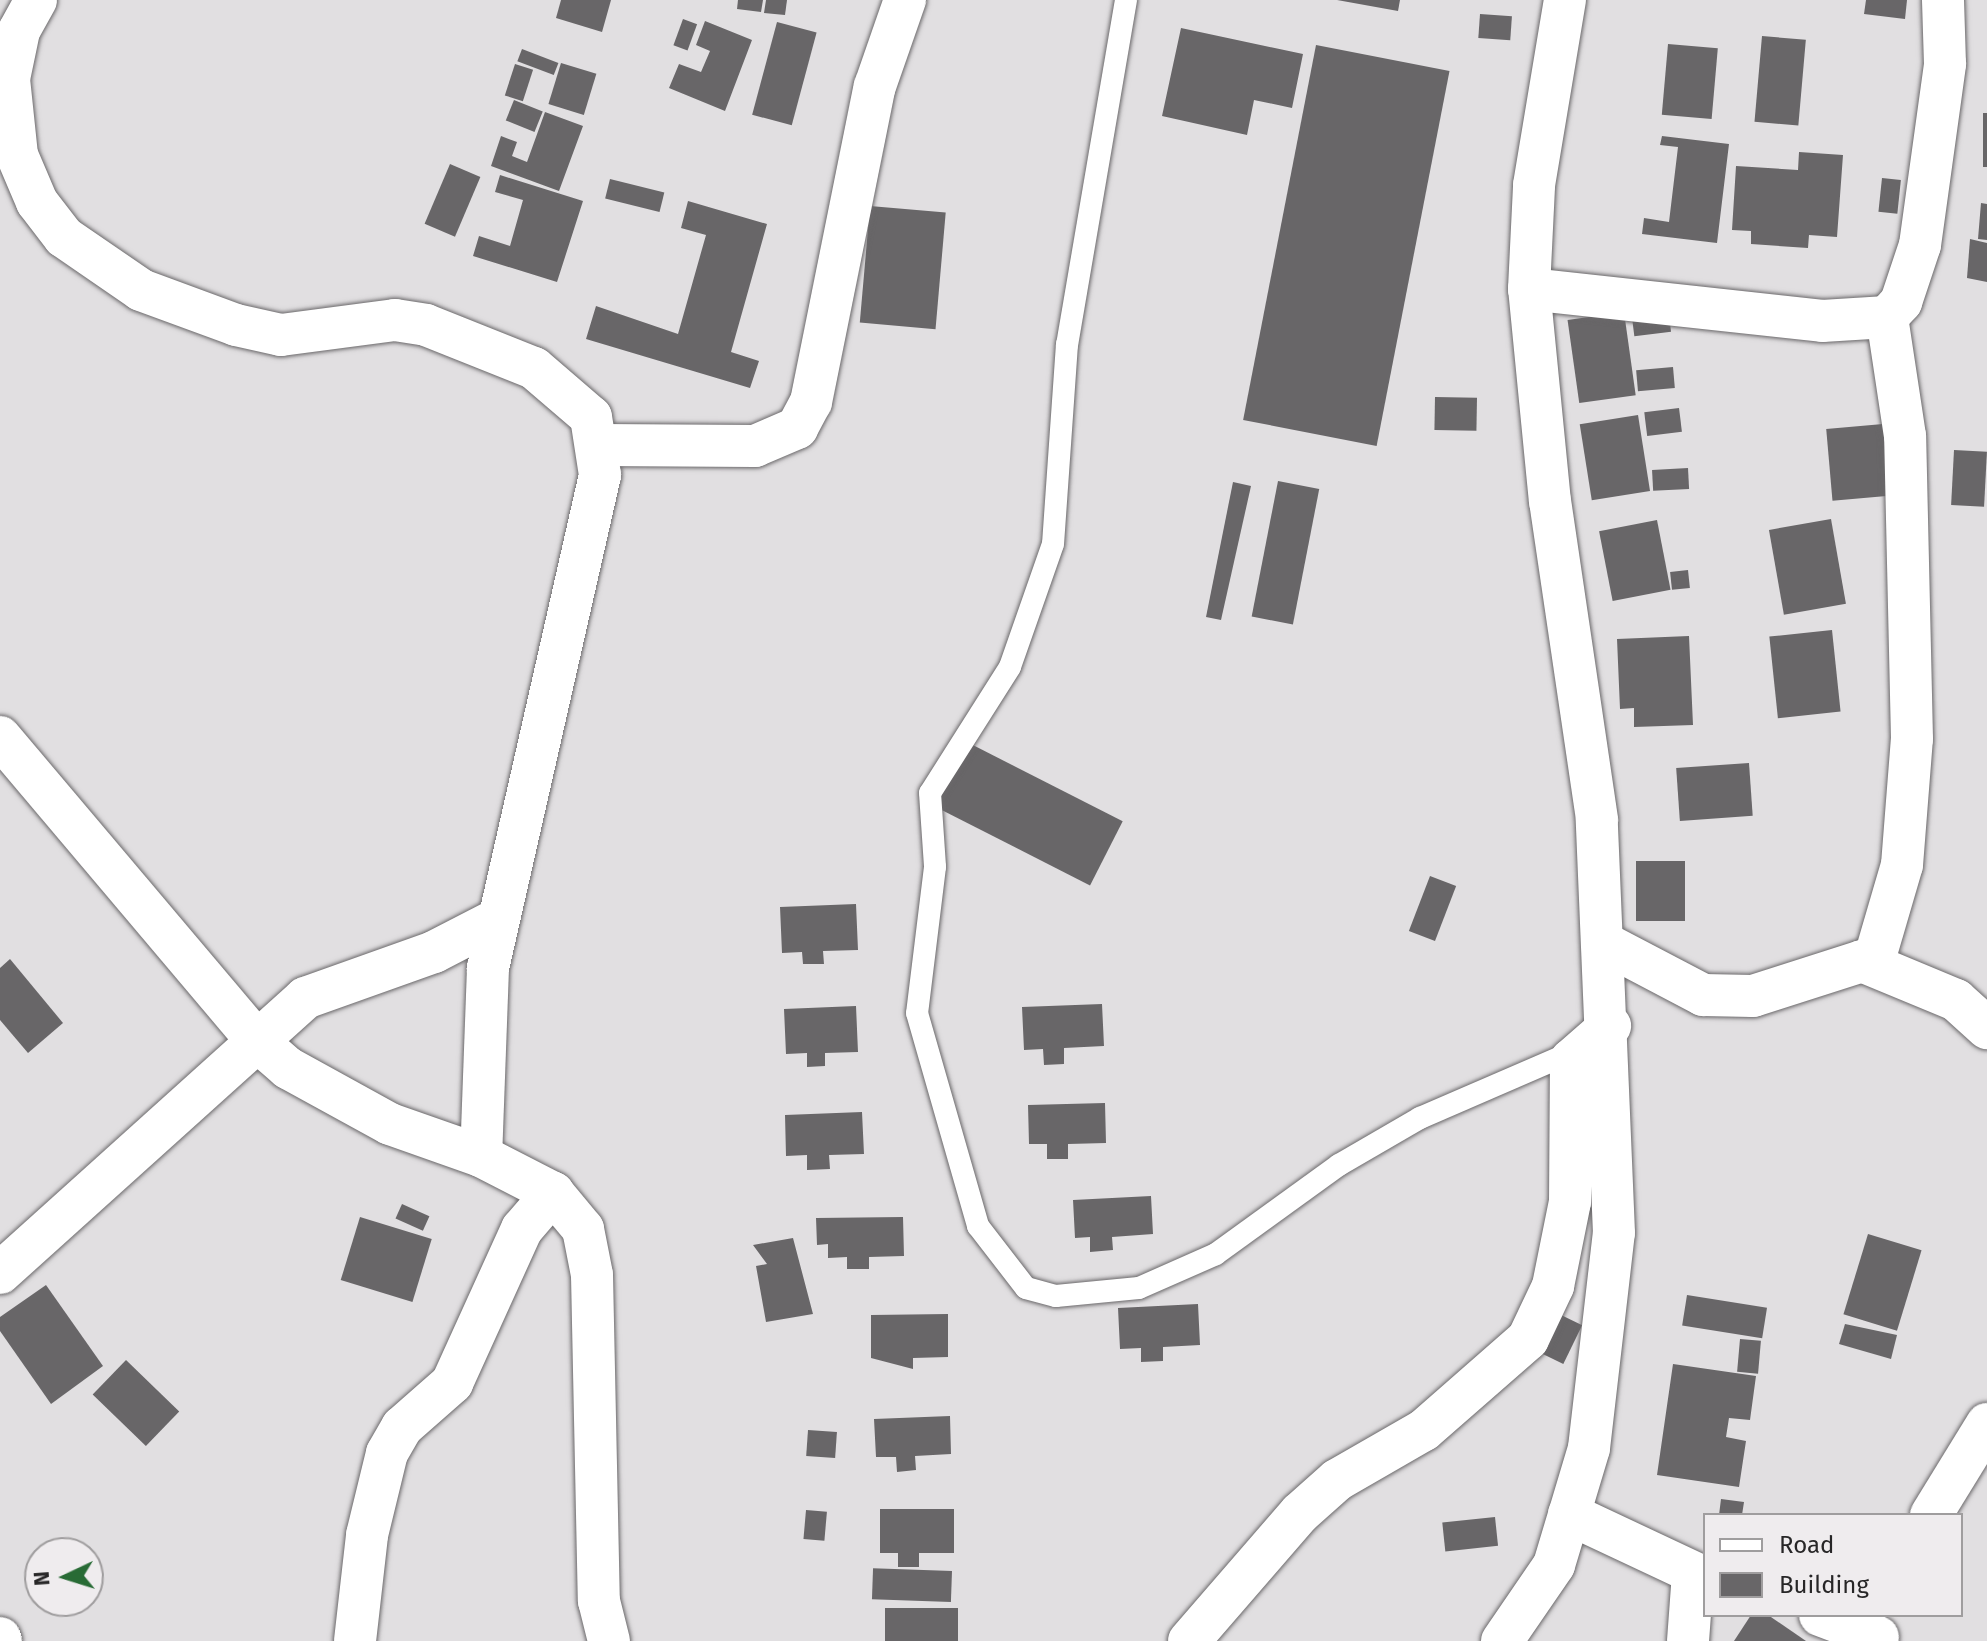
<!DOCTYPE html>
<html>
<head>
<meta charset="utf-8">
<style>
  body { margin:0 }
  #map { position:relative; width:1987px; height:1641px; overflow:hidden; background:#e1dfe1; font-family:"Fira Sans",sans-serif }
  div>[style] { position:absolute }
  [style*='--x'] { left:calc(var(--x)*1px); top:calc(var(--y)*1px); width:calc(var(--w)*1px); rotate:calc(var(--a)*1deg) }
  .building>* { inset:0; background:#686668; transform-origin:0 0 }
  .roads { filter:drop-shadow(0 0 2px #6a686a) drop-shadow(0 0 2px #6a686a) }
  .service>* { height:22px; margin:-11px; padding:0 11px; transform-origin:11px; border-radius:11px; background:#fff }
  .minor>* { height:42px; margin:-21px; padding:0 21px; transform-origin:21px; border-radius:21px; background:#fff }
  span { translate:-50% -50%; white-space:nowrap; text-align:center; line-height:1.15; -webkit-text-stroke:8px #efecee; paint-order:stroke }
  .legend { position:absolute; left:1703px; top:1513px; width:260px; height:104px; box-sizing:border-box; background:#efecee; border:2px solid #9f9d9e; margin:0; padding:10px 14px; list-style:none; font-size:24px; color:#272627 }
  .legend li { display:flex; align-items:center; gap:16px; height:40px }
  .legend b { width:40px; border:2px solid #9f9d9e }
  .north { position:absolute; left:24px; top:1537px; width:80px; height:80px; box-sizing:border-box; background:#efecee; border:2px solid #9f9d9e; border-radius:50%; rotate:266deg; font-size:22px; font-weight:700; line-height:32px; text-align:center; color:#272627 }
  .north::after { content:''; display:block; margin:auto; width:28px; height:36px; background:#286b35; clip-path:polygon(50% 0,100% 100%,50% 72%,0 100%) }
</style>
</head>
<body>
<div id="map">
  <div class="building">
    <div style="clip-path:polygon(561px 0,611px 0,602px 32px,556px 18px)"></div>
    <div style="clip-path:polygon(738px 0,763px 0,761px 12px,737px 9px)"></div>
    <div style="clip-path:polygon(766px 0,787px 0,785px 15px,764px 13px)"></div>
    <div style="clip-path:polygon(1337px 0,1400px 0,1398px 11px)"></div>
    <div style="clip-path:polygon(1866px 0,1907px 0,1905px 19px,1864px 14px)"></div>
    <div style="left:1480px;top:14px;width:32px;height:24px;rotate:4deg"></div>
    <div style="left:683px;top:19px;width:15px;height:28px;rotate:20deg"></div>
    <div style="clip-path:polygon(705px 21px,752px 40px,725px 111px,669px 88px,679px 64px,701px 72px,710px 51px,696px 45px)"></div>
    <div style="left:777px;top:22px;width:41px;height:96px;rotate:15deg"></div>
    <div style="clip-path:polygon(1181px 28px,1303px 54px,1292px 108px,1254px 100px,1247px 135px,1162px 116px)"></div>
    <div style="left:1762px;top:36px;width:44px;height:86px;rotate:5deg"></div>
    <div style="left:1668px;top:44px;width:50px;height:71px;rotate:5deg"></div>
    <div style="left:1316px;top:45px;width:136px;height:382px;rotate:11deg"></div>
    <div style="left:522px;top:49px;width:39px;height:13px;rotate:21deg"></div>
    <div style="left:561px;top:63px;width:37px;height:43px;rotate:17deg"></div>
    <div style="left:515px;top:64px;width:19px;height:33px;rotate:18deg"></div>
    <div style="left:514px;top:100px;width:31px;height:22px;rotate:22deg"></div>
    <div style="clip-path:polygon(545px 112px,583px 126px,559px 191px,491px 166px,501px 136px,517px 142px,512px 156px,527px 162px)"></div>
    <div style="left:1983px;top:113px;width:4px;height:54px"></div>
    <div style="clip-path:polygon(1662px 136px,1729px 144px,1717px 243px,1642px 234px,1644px 218px,1669px 222px,1678px 147px,1660px 145px)"></div>
    <div style="clip-path:polygon(1799px 152px,1843px 155px,1837px 237px,1809px 235px,1808px 248px,1751px 244px,1751px 231px,1732px 230px,1736px 166px,1798px 170px)"></div>
    <div style="left:450px;top:164px;width:33px;height:65px;rotate:23deg"></div>
    <div style="clip-path:polygon(500px 175px,583px 201px,557px 282px,473px 256px,479px 236px,510px 246px,523px 200px,495px 192px)"></div>
    <div style="left:1882px;top:178px;width:19px;height:34px;rotate:6deg"></div>
    <div style="left:610px;top:179px;width:56px;height:20px;rotate:14deg"></div>
    <div style="clip-path:polygon(688px 201px,767px 224px,731px 352px,759px 361px,750px 388px,586px 339px,596px 306px,678px 334px,706px 235px,681px 228px)"></div>
    <div style="clip-path:polygon(1981px 203px,1987px 204px,1987px 240px,1978px 239px)"></div>
    <div style="left:870px;top:206px;width:76px;height:117px;rotate:5deg"></div>
    <div style="clip-path:polygon(1970px 239px,1987px 243px,1987px 282px,1967px 278px)"></div>
    <div style="left:1668px;top:307px;width:25px;height:37px;rotate:83deg"></div>
    <div style="left:1624px;top:312px;width:84px;height:57px;rotate:82deg"></div>
    <div style="left:1673px;top:367px;width:21px;height:37px;rotate:85deg"></div>
    <div style="left:1435px;top:397px;width:42px;height:33px;rotate:1deg"></div>
    <div style="left:1679px;top:408px;width:24px;height:35px;rotate:83deg"></div>
    <div style="left:1638px;top:415px;width:77px;height:59px;rotate:81deg"></div>
    <div style="left:1883px;top:424px;width:72px;height:57px;rotate:85deg"></div>
    <div style="left:1954px;top:450px;width:33px;height:55px;rotate:3deg"></div>
    <div style="left:1688px;top:468px;width:21px;height:36px;rotate:87deg"></div>
    <div style="left:1278px;top:481px;width:42px;height:138px;rotate:11deg"></div>
    <div style="clip-path:polygon(1233px 482px,1251px 486px,1221px 620px,1206px 617px)"></div>
    <div style="left:1831px;top:519px;width:86px;height:63px;rotate:80deg"></div>
    <div style="left:1657px;top:520px;width:71px;height:59px;rotate:79deg"></div>
    <div style="left:1688px;top:570px;width:18px;height:18px;rotate:84deg"></div>
    <div style="left:1832px;top:630px;width:82px;height:63px;rotate:84deg"></div>
    <div style="clip-path:polygon(1689px 636px,1693px 725px,1634px 727px,1634px 708px,1620px 709px,1617px 639px)"></div>
    <div style="left:965px;top:741px;width:177px;height:72px;rotate:27deg"></div>
    <div style="left:1749px;top:763px;width:53px;height:73px;rotate:86deg"></div>
    <div style="left:1636px;top:861px;width:49px;height:60px"></div>
    <div style="left:1430px;top:876px;width:28px;height:59px;rotate:21deg"></div>
    <div style="clip-path:polygon(856px 904px,858px 950px,823px 951px,824px 964px,803px 964px,802px 952px,782px 953px,780px 907px)"></div>
    <div style="clip-path:polygon(10px 959px,63px 1023px,28px 1053px,0 1020px,0 968px)"></div>
    <div style="clip-path:polygon(1102px 1004px,1104px 1046px,1064px 1048px,1064px 1064px,1044px 1065px,1043px 1049px,1024px 1050px,1022px 1007px)"></div>
    <div style="clip-path:polygon(856px 1006px,858px 1052px,825px 1053px,825px 1066px,807px 1067px,807px 1053px,786px 1054px,784px 1009px)"></div>
    <div style="clip-path:polygon(1105px 1103px,1106px 1143px,1068px 1144px,1068px 1159px,1047px 1159px,1047px 1144px,1029px 1144px,1028px 1105px)"></div>
    <div style="clip-path:polygon(862px 1112px,864px 1154px,829px 1155px,830px 1169px,807px 1170px,807px 1155px,786px 1156px,785px 1115px)"></div>
    <div style="clip-path:polygon(1151px 1196px,1153px 1234px,1112px 1237px,1113px 1250px,1090px 1252px,1090px 1237px,1075px 1238px,1073px 1200px)"></div>
    <div style="left:402px;top:1204px;width:30px;height:16px;rotate:24deg"></div>
    <div style="left:360px;top:1217px;width:75px;height:66px;rotate:17deg"></div>
    <div style="clip-path:polygon(903px 1217px,904px 1256px,869px 1257px,869px 1269px,847px 1269px,847px 1257px,828px 1258px,828px 1244px,817px 1245px,816px 1218px)"></div>
    <div style="left:1868px;top:1234px;width:56px;height:84px;rotate:17deg"></div>
    <div style="clip-path:polygon(793px 1238px,813px 1314px,766px 1322px,756px 1266px,767px 1264px,753px 1245px)"></div>
    <div style="clip-path:polygon(46px 1285px,103px 1366px,51px 1404px,0 1331px,0 1317px)"></div>
    <div style="left:1687px;top:1295px;width:81px;height:31px;rotate:9deg"></div>
    <div style="clip-path:polygon(1198px 1304px,1200px 1345px,1163px 1347px,1163px 1361px,1141px 1362px,1141px 1348px,1120px 1349px,1118px 1308px)"></div>
    <div style="left:1557px;top:1313px;width:28px;height:43px;rotate:26deg"></div>
    <div style="clip-path:polygon(948px 1314px,948px 1357px,913px 1358px,913px 1369px,871px 1358px,871px 1315px)"></div>
    <div style="clip-path:polygon(1845px 1324px,1897px 1335px,1891px 1359px,1839px 1344px)"></div>
    <div style="left:1740px;top:1339px;width:21px;height:33px;rotate:5deg"></div>
    <div style="left:126px;top:1360px;width:74px;height:48px;rotate:44deg"></div>
    <div style="clip-path:polygon(1673px 1364px,1756px 1376px,1750px 1420px,1729px 1418px,1726px 1437px,1746px 1441px,1739px 1487px,1657px 1475px)"></div>
    <div style="clip-path:polygon(950px 1416px,951px 1454px,915px 1456px,916px 1470px,897px 1472px,896px 1457px,876px 1457px,874px 1419px)"></div>
    <div style="left:808px;top:1430px;width:29px;height:26px;rotate:4deg"></div>
    <div style="clip-path:polygon(1721px 1499px,1744px 1502px,1742px 1515px,1719px 1515px)"></div>
    <div style="clip-path:polygon(880px 1509px,954px 1509px,954px 1553px,919px 1553px,919px 1567px,898px 1567px,898px 1553px,880px 1553px)"></div>
    <div style="left:806px;top:1510px;width:21px;height:29px;rotate:5deg"></div>
    <div style="left:1495px;top:1517px;width:29px;height:53px;rotate:84deg"></div>
    <div style="left:952px;top:1571px;width:31px;height:79px;rotate:92deg"></div>
    <div style="left:885px;top:1608px;width:73px;height:33px"></div>
    <div style="clip-path:polygon(1751px 1615px,1768px 1615px,1806px 1641px,1734px 1641px)"></div>
  </div>
  <div class="roads">
    <div class="service">
      <div style="--x:1126;--y:0;--w:349;--a:99.7"></div>
      <div style="--x:1067;--y:344;--w:200;--a:94"></div>
      <div style="--x:1053;--y:544;--w:130;--a:109.3"></div>
      <div style="--x:1010;--y:667;--w:149;--a:122.4"></div>
      <div style="--x:930;--y:793;--w:74;--a:86.1"></div>
      <div style="--x:935;--y:867;--w:147;--a:97"></div>
      <div style="--x:917;--y:1013;--w:222;--a:74"></div>
      <div style="--x:978;--y:1226;--w:78;--a:52.3"></div>
      <div style="--x:1026;--y:1288;--w:31;--a:15"></div>
      <div style="--x:1056;--y:1296;--w:83;--a:-5.5"></div>
      <div style="--x:1139;--y:1288;--w:84;--a:-23.8"></div>
      <div style="--x:1216;--y:1254;--w:152;--a:-35.9"></div>
      <div style="--x:1339;--y:1165;--w:94;--a:-30.1"></div>
      <div style="--x:1420;--y:1118;--w:169;--a:-23.4"></div>
    </div>
    <div class="minor">
      <div style="--x:36;--y:0;--w:35;--a:119"></div>
      <div style="--x:19;--y:31;--w:49;--a:101.8"></div>
      <div style="--x:9;--y:79;--w:76;--a:84"></div>
      <div style="--x:17;--y:155;--w:51;--a:66.9"></div>
      <div style="--x:37;--y:202;--w:44;--a:52.4"></div>
      <div style="--x:64;--y:237;--w:93;--a:34.5"></div>
      <div style="--x:141;--y:290;--w:101;--a:20.2"></div>
      <div style="--x:236;--y:325;--w:46;--a:12.5"></div>
      <div style="--x:281;--y:335;--w:115;--a:-7.5"></div>
      <div style="--x:395;--y:320;--w:31;--a:9"></div>
      <div style="--x:426;--y:325;--w:116;--a:21.7"></div>
      <div style="--x:534;--y:368;--w:75;--a:40.7"></div>
      <div style="--x:591;--y:417;--w:59;--a:81.2"></div>
      <div style="--x:600;--y:475;--w:506;--a:102.8"></div>
      <div style="--x:488;--y:968;--w:188;--a:92.1"></div>
      <div style="--x:1529;--y:289;--w:295;--a:6.2"></div>
      <div style="--x:1822;--y:321;--w:65;--a:-3.5"></div>
      <div style="--x:1887;--y:317;--w:21;--a:-47"></div>
      <div style="--x:1901;--y:302;--w:60;--a:-71.6"></div>
      <div style="--x:1920;--y:245;--w:183;--a:-82.1"></div>
      <div style="--x:1945;--y:64;--w:64;--a:-91.8"></div>
      <div style="--x:600;--y:445;--w:155;--a:0.4"></div>
      <div style="--x:755;--y:446;--w:46;--a:-23.2"></div>
      <div style="--x:797;--y:428;--w:30;--a:-62"></div>
      <div style="--x:811;--y:402;--w:322;--a:-78.6"></div>
      <div style="--x:875;--y:86;--w:91;--a:-70.8"></div>
      <div style="--x:0;--y:737;--w:399;--a:49.8"></div>
      <div style="--x:258;--y:1042;--w:40;--a:41"></div>
      <div style="--x:288;--y:1068;--w:116;--a:28.8"></div>
      <div style="--x:390;--y:1124;--w:96;--a:19.4"></div>
      <div style="--x:481;--y:1156;--w:81;--a:27.2"></div>
      <div style="--x:553;--y:1193;--w:47;--a:50.2"></div>
      <div style="--x:583;--y:1229;--w:47;--a:78.9"></div>
      <div style="--x:592;--y:1275;--w:326;--a:88.8"></div>
      <div style="--x:599;--y:1601;--w:41;--a:76"></div>
      <div style="--x:1606;--y:944;--w:110;--a:27.7"></div>
      <div style="--x:1703;--y:995;--w:50;--a:1.1"></div>
      <div style="--x:1753;--y:996;--w:114;--a:-17.8"></div>
      <div style="--x:1862;--y:961;--w:102;--a:22.5"></div>
      <div style="--x:1956;--y:1000;--w:42;--a:42.1"></div>
      <div style="--x:1873;--y:964;--w:103;--a:-73.7"></div>
      <div style="--x:1902;--y:865;--w:126;--a:-85.5"></div>
      <div style="--x:1912;--y:739;--w:303;--a:-91.3"></div>
      <div style="--x:1905;--y:436;--w:120;--a:-98.6"></div>
      <div style="--x:0;--y:1273;--w:411;--a:-42"></div>
      <div style="--x:305;--y:998;--w:137;--a:-19.6"></div>
      <div style="--x:434;--y:952;--w:70;--a:-27.3"></div>
      <div style="--x:1569;--y:1514;--w:150;--a:25.2"></div>
      <div style="--x:1931;--y:1515;--w:107;--a:-58.4"></div>
      <div style="--x:1820;--y:1615;--w:62;--a:20.8"></div>
      <div style="--x:0;--y:1638;--w:3;--a:72"></div>
      <div style="--x:355;--y:1641;--w:107;--a:-83.5"></div>
      <div style="--x:367;--y:1535;--w:84;--a:-76.3"></div>
      <div style="--x:387;--y:1453;--w:30;--a:-60"></div>
      <div style="--x:402;--y:1427;--w:67;--a:-41.3"></div>
      <div style="--x:452;--y:1383;--w:169;--a:-65.6"></div>
      <div style="--x:522;--y:1229;--w:48;--a:-49.3"></div>
      <div style="--x:1189;--y:1641;--w:169;--a:-49.1"></div>
      <div style="--x:1300;--y:1513;--w:50;--a:-41.7"></div>
      <div style="--x:1337;--y:1480;--w:100;--a:-29.9"></div>
      <div style="--x:1424;--y:1430;--w:138;--a:-41.2"></div>
      <div style="--x:1528;--y:1339;--w:59;--a:-64.7"></div>
      <div style="--x:1553;--y:1286;--w:86;--a:-78.6"></div>
      <div style="--x:1570;--y:1202;--w:142;--a:-89.6"></div>
      <div style="--x:1571;--y:1060;--w:52;--a:-41.1"></div>
      <div style="--x:1502;--y:1641;--w:92;--a:-55.6"></div>
      <div style="--x:1554;--y:1565;--w:122;--a:-73.3"></div>
      <div style="--x:1589;--y:1448;--w:216;--a:-83.4"></div>
      <div style="--x:1614;--y:1233;--w:414;--a:-92.4"></div>
      <div style="--x:1597;--y:819;--w:320;--a:-98.4"></div>
      <div style="--x:1550;--y:502;--w:214;--a:-95.6"></div>
      <div style="--x:1529;--y:289;--w:104;--a:-87.2"></div>
      <div style="--x:1534;--y:185;--w:188;--a:-80.5"></div>
      <div style="--x:1688;--y:1641;--w:68;--a:-85.8"></div>
    </div>
  </div>
  <ul class="legend">
  <li><b style="height:10px;background:#fff"></b>Road</li>
  <li><b style="height:22px;background:#686668"></b>Building</li>
  </ul>
  <div class="north">N</div>
</div>
</body>
</html>
